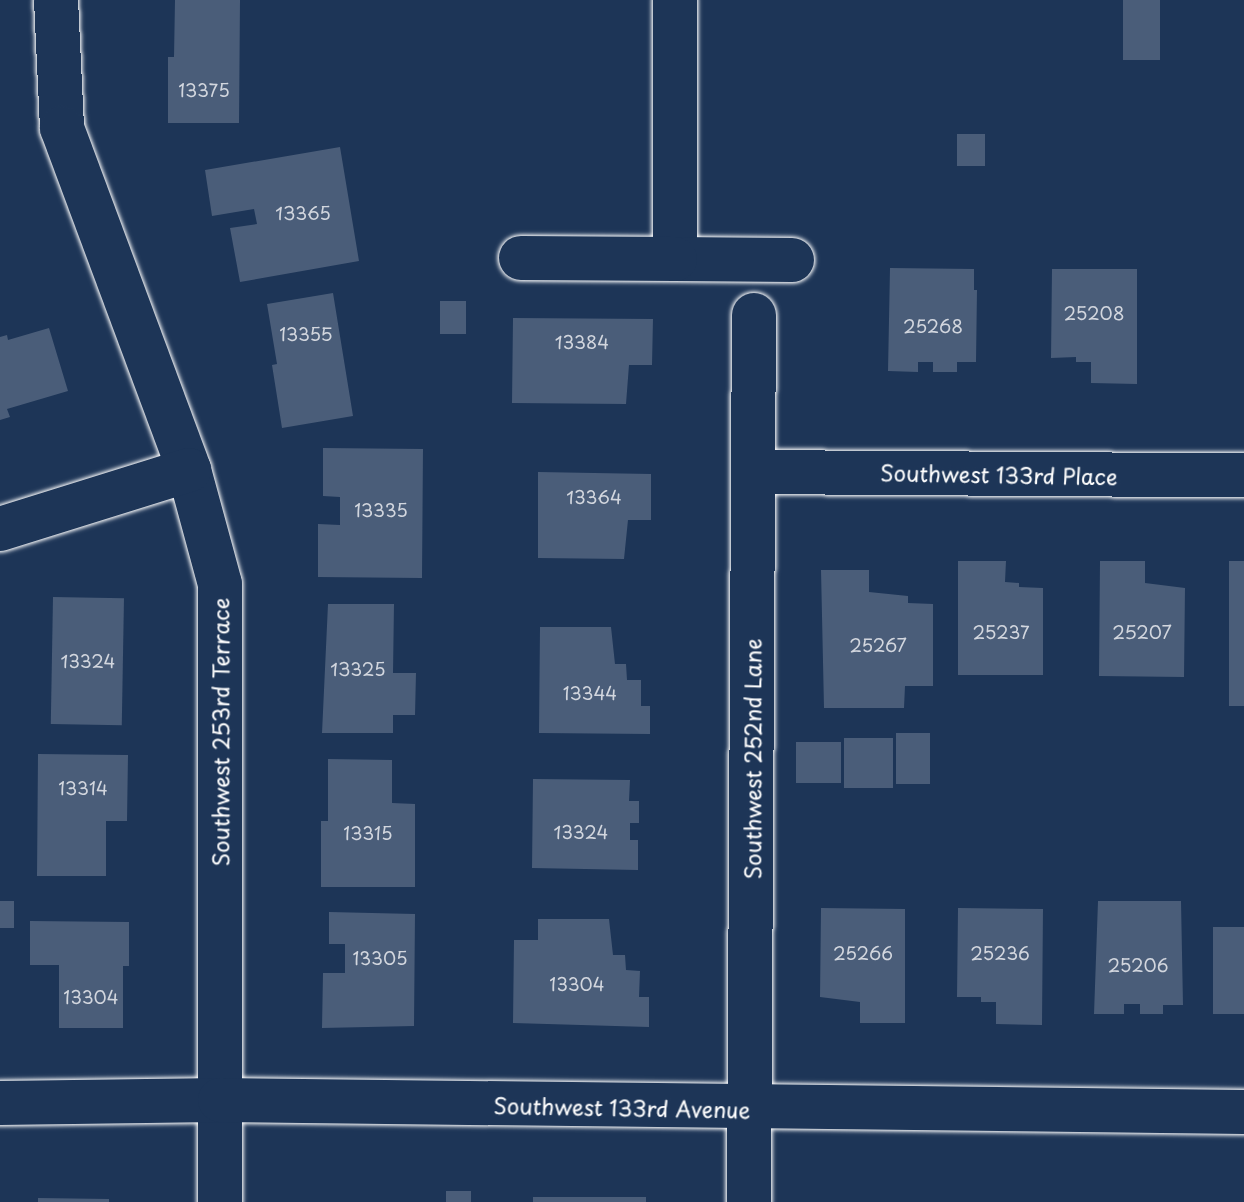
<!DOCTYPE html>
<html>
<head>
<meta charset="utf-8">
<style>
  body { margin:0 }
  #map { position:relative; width:1244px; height:1202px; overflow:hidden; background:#1d3557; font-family:"Playpen Sans",sans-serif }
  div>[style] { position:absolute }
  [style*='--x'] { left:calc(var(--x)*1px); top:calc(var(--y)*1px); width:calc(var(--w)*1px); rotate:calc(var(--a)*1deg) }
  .building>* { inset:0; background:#4a5d79; transform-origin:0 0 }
  .roads { filter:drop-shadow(0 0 2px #fff) drop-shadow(0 0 2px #fff) }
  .minor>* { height:44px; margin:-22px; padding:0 22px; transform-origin:22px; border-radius:22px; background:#1d3557 }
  span { translate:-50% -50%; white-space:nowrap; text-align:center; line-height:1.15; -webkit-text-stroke:6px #1d3557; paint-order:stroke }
  .number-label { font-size:18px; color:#d2d6de }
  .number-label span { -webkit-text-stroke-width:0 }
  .street-label { font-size:22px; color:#fff }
</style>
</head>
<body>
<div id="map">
  <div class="building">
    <div style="clip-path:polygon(175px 0,240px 0,239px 123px,168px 123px,168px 57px,174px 57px)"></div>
    <div style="left:1123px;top:0;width:37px;height:60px"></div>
    <div style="left:985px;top:134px;width:32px;height:28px;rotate:90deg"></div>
    <div style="clip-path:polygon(340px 147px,359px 261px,240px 282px,230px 228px,257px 224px,254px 209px,212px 216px,205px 170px)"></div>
    <div style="clip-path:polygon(890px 268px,974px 269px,974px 290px,977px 290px,976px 362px,957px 362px,957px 372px,933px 372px,933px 362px,918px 362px,918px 372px,888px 371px)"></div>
    <div style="clip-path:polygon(1052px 269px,1137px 269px,1137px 384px,1091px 383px,1091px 362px,1076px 362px,1076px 357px,1051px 358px)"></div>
    <div style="clip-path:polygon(333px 293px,353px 416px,282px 428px,272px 365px,277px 364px,267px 304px)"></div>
    <div style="left:440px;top:301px;width:26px;height:33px"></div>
    <div style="clip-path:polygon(513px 318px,653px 319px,652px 365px,629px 365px,626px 404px,512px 403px)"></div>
    <div style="clip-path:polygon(49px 328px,68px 391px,7px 409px,10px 417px,0 420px,0 337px,7px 335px,8px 340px)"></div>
    <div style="clip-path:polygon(323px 448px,423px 449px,422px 578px,318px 577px,318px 524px,340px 525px,340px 497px,323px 496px)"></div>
    <div style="clip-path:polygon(538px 472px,651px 474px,651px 520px,628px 520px,624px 559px,538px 558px)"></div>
    <div style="clip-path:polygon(958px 561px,1006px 561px,1005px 582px,1019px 583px,1019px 587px,1043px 588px,1043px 675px,958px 675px)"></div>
    <div style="clip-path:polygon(1100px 561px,1145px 561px,1145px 583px,1185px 588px,1184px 677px,1099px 676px)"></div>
    <div style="left:1229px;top:561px;width:15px;height:145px"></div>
    <div style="clip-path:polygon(821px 570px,869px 570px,869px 592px,908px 596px,908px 603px,933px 604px,933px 686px,905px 686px,904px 708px,824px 708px)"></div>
    <div style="left:53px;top:597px;width:71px;height:127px;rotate:1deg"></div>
    <div style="clip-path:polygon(328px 604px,394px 604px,393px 673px,416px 673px,415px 715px,393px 715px,393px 733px,322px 733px)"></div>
    <div style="clip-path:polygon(540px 627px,611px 627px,615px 664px,626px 664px,627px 680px,641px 680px,641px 706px,650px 706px,650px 734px,539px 733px)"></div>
    <div style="left:896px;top:733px;width:34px;height:51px"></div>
    <div style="left:844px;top:738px;width:49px;height:50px"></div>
    <div style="left:796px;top:742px;width:45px;height:41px"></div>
    <div style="clip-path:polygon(38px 754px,128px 755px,127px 821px,106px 821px,106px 876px,37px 876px)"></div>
    <div style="clip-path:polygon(328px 759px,392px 760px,392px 803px,415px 804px,415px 887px,321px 887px,321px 821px,328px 821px)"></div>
    <div style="clip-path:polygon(533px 779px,630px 780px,629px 801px,639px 801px,639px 823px,630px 823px,630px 840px,638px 840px,638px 870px,532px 868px)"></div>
    <div style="left:0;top:901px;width:14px;height:27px"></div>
    <div style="clip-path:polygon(1098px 901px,1181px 901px,1183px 1005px,1163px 1005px,1163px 1014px,1140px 1014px,1140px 1004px,1124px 1004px,1124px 1014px,1094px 1014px)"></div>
    <div style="clip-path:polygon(821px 908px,905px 909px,905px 1023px,860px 1023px,860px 1002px,820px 997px)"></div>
    <div style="clip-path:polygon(958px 908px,1043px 909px,1042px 1025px,996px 1024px,996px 1002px,981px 1002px,981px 997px,957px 997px)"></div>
    <div style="clip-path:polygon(329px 912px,415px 914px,414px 1026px,322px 1028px,323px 973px,345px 973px,345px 944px,329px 944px)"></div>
    <div style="clip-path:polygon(538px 919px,609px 919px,613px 955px,625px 955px,626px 970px,640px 971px,639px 997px,649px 997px,649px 1027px,513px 1023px,514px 940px,538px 940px)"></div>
    <div style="clip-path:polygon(30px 921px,129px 922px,129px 966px,123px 966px,123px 1028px,59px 1028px,59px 965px,30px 965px)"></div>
    <div style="left:1213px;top:927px;width:31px;height:87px"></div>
    <div style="left:446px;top:1191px;width:25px;height:11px"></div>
    <div style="left:533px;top:1197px;width:113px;height:5px"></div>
    <div style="clip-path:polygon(38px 1198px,109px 1199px,109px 1202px,38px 1202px)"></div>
  </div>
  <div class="roads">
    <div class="minor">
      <div style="--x:56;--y:0;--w:128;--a:87.3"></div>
      <div style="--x:62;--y:128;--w:365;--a:69.6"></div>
      <div style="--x:189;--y:470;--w:118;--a:74.8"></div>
      <div style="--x:220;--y:584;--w:618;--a:90"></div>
      <div style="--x:675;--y:0;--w:259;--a:90"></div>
      <div style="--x:675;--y:259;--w:117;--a:0.5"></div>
      <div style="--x:521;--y:258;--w:154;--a:0.4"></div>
      <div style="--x:753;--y:472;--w:491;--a:0.4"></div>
      <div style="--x:0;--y:529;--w:198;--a:-17.3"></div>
      <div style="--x:0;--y:1103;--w:220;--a:-0.8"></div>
      <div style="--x:220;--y:1100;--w:1024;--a:0.67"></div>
      <div style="--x:749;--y:1202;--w:887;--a:-89.68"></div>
    </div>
  </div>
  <div class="number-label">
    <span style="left:204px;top:90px">13375</span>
    <span style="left:303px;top:213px">13365</span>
    <span style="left:1094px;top:313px">25208</span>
    <span style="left:933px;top:326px">25268</span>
    <span style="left:306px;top:334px">13355</span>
    <span style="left:582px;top:342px">13384</span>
    <span style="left:594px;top:497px">13364</span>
    <span style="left:381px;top:510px">13335</span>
    <span style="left:1001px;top:632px">25237</span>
    <span style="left:1142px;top:632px">25207</span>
    <span style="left:878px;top:645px">25267</span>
    <span style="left:88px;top:661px">13324</span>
    <span style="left:358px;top:669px">13325</span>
    <span style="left:590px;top:693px">13344</span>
    <span style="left:83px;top:788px">13314</span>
    <span style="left:581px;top:832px">13324</span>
    <span style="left:368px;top:833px">13315</span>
    <span style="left:863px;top:953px">25266</span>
    <span style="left:1000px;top:953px">25236</span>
    <span style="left:380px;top:958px">13305</span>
    <span style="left:1138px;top:965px">25206</span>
    <span style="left:577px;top:984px">13304</span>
    <span style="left:91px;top:997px">13304</span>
  </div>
  <div class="street-label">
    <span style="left:999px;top:474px;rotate:1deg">Southwest 133rd Place</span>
    <span style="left:220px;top:732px;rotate:-90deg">Southwest 253rd Terrace</span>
    <span style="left:752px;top:759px;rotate:-90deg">Southwest 252nd Lane</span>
    <span style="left:622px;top:1107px;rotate:1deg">Southwest 133rd Avenue</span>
  </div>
</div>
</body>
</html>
